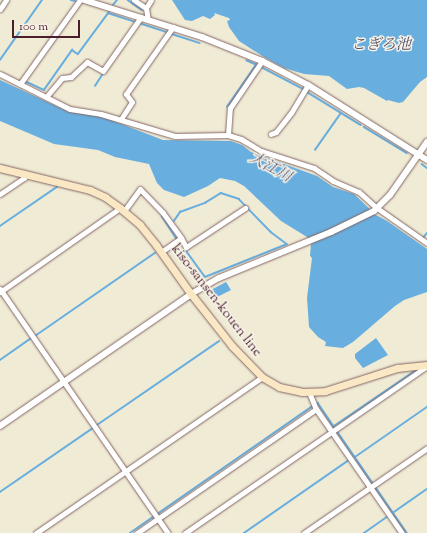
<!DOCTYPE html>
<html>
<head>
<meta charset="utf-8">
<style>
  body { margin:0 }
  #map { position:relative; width:427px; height:533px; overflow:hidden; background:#f0ebd5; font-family:"Sorts Mill Goudy","Noto Serif JP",serif }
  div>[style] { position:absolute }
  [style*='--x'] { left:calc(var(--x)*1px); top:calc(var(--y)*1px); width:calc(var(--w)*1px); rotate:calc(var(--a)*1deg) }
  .water>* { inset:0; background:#68afdf }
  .stream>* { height:1.5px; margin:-0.75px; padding:0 0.75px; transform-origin:0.75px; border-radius:0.75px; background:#68afdf }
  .roads { filter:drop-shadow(0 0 1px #846666) drop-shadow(0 0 1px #846666) }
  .minor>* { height:5px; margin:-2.5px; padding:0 2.5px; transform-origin:2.5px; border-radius:2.5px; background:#fff }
  .tertiary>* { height:6px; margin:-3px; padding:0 3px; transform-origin:3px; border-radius:3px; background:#fff }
  .secondary>* { height:7px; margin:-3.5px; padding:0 3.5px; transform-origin:3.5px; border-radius:3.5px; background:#fae7c3 }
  span { translate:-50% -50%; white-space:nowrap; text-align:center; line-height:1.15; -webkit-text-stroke:3px #f7f3e8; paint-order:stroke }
  .street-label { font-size:14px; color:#4a1f2b }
  .water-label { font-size:15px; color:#54516a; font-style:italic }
  .scale { position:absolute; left:12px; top:20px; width:68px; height:18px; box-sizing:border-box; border:2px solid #4a1f2b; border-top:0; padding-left:5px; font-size:12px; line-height:14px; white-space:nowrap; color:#4a1f2b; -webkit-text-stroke:3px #f7f3e8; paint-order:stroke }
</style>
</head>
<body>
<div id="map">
  <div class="water">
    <div style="clip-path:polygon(172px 0,427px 0,427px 77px,420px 82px,403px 102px,399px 103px,388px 100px,387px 101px,364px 88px,359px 87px,347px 89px,329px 76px,304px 74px,284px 68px,264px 57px,239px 41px,229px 27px,227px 21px,230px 20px,229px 18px,214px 13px,215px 15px,210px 19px,203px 16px,192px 21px,185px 20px)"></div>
    <div style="clip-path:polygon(0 80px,69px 112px,103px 117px,163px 140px,231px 141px,242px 145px,251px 152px,317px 176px,333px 187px,354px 194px,376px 215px,387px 221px,427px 249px,427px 292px,404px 300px,395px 306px,353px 342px,343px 348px,325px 346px,326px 342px,318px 337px,309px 327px,307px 298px,312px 258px,310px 256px,311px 244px,307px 237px,281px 221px,244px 186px,235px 181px,220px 178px,208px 186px,184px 197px,164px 190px,157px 183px,149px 164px,115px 157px,98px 150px,54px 144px,0 121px)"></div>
    <div style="clip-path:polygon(226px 282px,231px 290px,211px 300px,209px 291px)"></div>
    <div style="clip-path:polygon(376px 338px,388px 355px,363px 368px,355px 358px,355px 354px)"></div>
  </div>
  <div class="stream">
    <div style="--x:71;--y:0;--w:4;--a:14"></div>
    <div style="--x:128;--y:0;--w:17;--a:36"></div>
    <div style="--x:113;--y:5;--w:6;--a:-51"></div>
    <div style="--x:108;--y:13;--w:29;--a:18"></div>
    <div style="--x:139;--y:23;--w:29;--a:18"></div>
    <div style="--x:172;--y:34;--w:29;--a:18"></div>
    <div style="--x:0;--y:60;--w:73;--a:-55"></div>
    <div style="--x:261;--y:67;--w:47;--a:27.6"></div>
    <div style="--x:27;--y:82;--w:19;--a:25"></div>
    <div style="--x:44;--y:90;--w:49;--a:-55"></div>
    <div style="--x:72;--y:50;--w:7;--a:34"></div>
    <div style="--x:78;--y:54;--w:52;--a:-53.6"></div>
    <div style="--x:95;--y:86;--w:17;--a:-57"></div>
    <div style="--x:307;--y:92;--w:63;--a:31.4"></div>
    <div style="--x:227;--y:107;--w:51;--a:-55.4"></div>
    <div style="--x:256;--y:65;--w:10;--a:-156"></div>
    <div style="--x:364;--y:127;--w:50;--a:31.2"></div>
    <div style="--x:315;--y:150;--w:45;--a:-54.9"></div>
    <div style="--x:422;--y:164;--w:6;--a:39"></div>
    <div style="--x:162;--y:216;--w:27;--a:57"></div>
    <div style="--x:174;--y:221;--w:11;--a:-56"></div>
    <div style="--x:180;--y:212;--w:27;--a:-20"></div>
    <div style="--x:205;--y:203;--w:19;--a:-32"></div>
    <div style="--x:221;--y:193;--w:19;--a:18"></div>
    <div style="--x:239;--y:199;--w:46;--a:45.9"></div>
    <div style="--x:271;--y:232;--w:20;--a:37"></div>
    <div style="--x:0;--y:226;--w:69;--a:-34.4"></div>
    <div style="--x:423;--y:238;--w:6;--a:-51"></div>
    <div style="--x:185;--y:249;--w:34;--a:54"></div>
    <div style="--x:205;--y:277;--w:88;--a:-21.9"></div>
    <div style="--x:35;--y:336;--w:146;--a:-34.7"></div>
    <div style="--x:0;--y:360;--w:38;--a:-35"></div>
    <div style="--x:316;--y:404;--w:2;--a:-27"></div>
    <div style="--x:318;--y:403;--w:30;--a:56"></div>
    <div style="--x:97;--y:425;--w:148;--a:-34.5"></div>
    <div style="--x:334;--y:426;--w:98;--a:-34.2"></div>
    <div style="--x:337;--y:431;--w:124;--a:55.5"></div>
    <div style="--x:355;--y:457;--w:88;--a:-34.8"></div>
    <div style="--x:0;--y:492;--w:113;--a:-34.5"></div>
    <div style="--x:394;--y:512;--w:40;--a:-34.9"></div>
    <div style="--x:130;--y:533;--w:223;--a:-34.8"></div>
    <div style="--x:244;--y:533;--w:128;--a:-34.8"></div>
    <div style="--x:364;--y:533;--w:29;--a:-35"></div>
  </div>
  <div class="roads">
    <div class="minor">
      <div style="--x:134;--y:0;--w:14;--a:34"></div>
      <div style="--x:146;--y:8;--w:12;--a:81"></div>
      <div style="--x:146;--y:8;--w:9;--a:-58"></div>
      <div style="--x:0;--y:9;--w:11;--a:-56"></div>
      <div style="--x:0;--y:74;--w:78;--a:26.6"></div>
      <div style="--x:70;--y:109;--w:31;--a:9"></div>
      <div style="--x:101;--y:114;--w:77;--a:16.6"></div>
      <div style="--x:175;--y:136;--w:53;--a:-1.1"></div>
      <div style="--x:228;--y:135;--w:14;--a:17"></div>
      <div style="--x:241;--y:139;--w:23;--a:31"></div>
      <div style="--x:261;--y:151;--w:56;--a:17.8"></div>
      <div style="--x:314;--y:168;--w:23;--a:34"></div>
      <div style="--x:333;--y:181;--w:28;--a:23"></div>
      <div style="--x:359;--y:192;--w:24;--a:42"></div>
      <div style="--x:377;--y:208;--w:61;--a:35"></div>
      <div style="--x:20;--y:84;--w:103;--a:-54.5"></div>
      <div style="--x:46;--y:97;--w:25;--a:-50"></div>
      <div style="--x:62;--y:78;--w:9;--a:-6"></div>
      <div style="--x:71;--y:77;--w:22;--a:-43"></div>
      <div style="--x:87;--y:62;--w:18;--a:29"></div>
      <div style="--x:103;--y:71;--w:66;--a:-54.9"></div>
      <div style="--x:121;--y:119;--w:20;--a:-57"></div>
      <div style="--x:132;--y:102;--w:10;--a:-127"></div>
      <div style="--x:126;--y:94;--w:82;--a:-55"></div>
      <div style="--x:271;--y:134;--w:5;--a:-22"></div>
      <div style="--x:276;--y:132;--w:24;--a:-52"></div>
      <div style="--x:291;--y:113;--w:33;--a:-59"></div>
      <div style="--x:228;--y:135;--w:27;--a:-86"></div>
      <div style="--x:230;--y:108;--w:57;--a:-55.8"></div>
      <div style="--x:0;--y:194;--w:29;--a:-34"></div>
      <div style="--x:24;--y:178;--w:4;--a:-76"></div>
      <div style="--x:124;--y:211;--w:27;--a:-54"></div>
      <div style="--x:140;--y:189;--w:33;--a:46"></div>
      <div style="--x:163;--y:213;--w:31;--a:54"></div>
      <div style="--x:161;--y:252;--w:24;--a:-35"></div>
      <div style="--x:181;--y:238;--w:10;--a:61"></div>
      <div style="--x:186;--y:247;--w:71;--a:-33.5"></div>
      <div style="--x:0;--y:289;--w:296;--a:55.5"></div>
      <div style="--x:0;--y:292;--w:146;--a:-35"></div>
      <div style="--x:309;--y:392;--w:18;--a:68"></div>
      <div style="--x:316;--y:409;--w:151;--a:55.3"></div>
      <div style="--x:36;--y:533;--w:275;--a:-34.6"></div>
      <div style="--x:137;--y:533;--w:218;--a:-34.7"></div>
      <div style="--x:185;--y:533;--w:294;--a:-34.6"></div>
      <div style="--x:304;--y:533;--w:150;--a:-34.6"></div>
    </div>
    <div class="tertiary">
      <div style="--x:84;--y:0;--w:124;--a:17.4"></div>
      <div style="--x:202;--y:37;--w:65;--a:21.8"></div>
      <div style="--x:262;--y:61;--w:52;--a:27.6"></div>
      <div style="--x:308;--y:85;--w:141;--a:32.2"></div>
      <div style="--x:0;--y:426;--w:232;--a:-34.6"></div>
      <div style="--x:191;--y:294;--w:32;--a:-30"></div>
      <div style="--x:219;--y:278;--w:121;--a:-22.3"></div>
      <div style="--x:331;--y:232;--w:48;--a:-26"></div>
      <div style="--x:374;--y:211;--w:23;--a:-45"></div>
      <div style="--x:390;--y:195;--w:65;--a:-55.1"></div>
    </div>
    <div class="secondary">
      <div style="--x:0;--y:168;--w:93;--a:13.7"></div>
      <div style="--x:90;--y:190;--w:17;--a:25"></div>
      <div style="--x:105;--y:197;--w:19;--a:36"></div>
      <div style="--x:120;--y:208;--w:26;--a:40"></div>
      <div style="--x:140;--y:225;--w:26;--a:51"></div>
      <div style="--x:156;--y:245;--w:60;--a:54.5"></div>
      <div style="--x:191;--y:294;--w:66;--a:51.7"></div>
      <div style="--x:232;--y:346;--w:43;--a:45.9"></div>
      <div style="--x:262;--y:377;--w:20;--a:30"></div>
      <div style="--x:279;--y:387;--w:24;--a:12"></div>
      <div style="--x:302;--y:392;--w:23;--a:-2"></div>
      <div style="--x:325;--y:391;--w:76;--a:-17.7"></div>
      <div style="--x:397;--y:368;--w:30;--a:-6"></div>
    </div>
  </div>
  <div class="street-label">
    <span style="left:216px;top:301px;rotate:52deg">kiso-sansen-kouen line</span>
  </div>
  <div class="water-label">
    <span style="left:381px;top:46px">こぎろ池</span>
    <span style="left:270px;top:168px;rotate:29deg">大江川</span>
  </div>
  <div class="scale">100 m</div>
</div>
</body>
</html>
